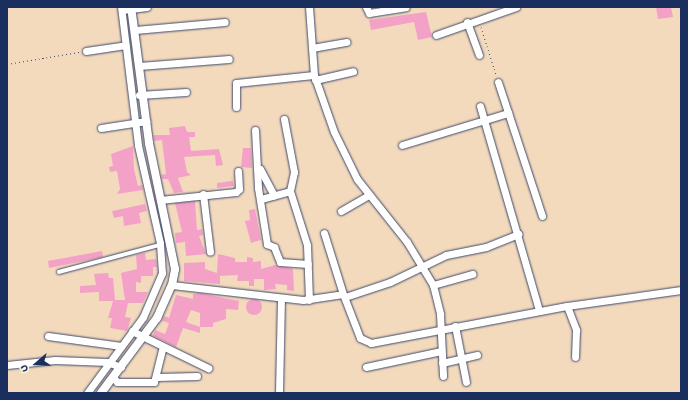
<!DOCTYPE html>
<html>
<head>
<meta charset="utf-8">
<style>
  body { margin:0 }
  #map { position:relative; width:688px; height:400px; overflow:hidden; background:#f4dabd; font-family:"Gochi Hand",sans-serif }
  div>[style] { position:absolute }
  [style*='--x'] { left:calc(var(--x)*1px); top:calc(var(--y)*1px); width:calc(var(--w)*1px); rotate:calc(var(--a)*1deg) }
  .building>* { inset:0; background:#f4a1c7 }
  .round { border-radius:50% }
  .path>* { height:1px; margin-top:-0.5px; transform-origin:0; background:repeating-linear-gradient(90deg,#3c496c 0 1px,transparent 0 4px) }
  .roads { filter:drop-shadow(0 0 1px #3c496c) drop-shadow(0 0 1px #3c496c) }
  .service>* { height:3.5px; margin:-1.75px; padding:0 1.75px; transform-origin:1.75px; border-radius:1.75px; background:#fff }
  .minor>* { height:7px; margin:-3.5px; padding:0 3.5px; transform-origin:3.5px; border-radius:3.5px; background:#fff }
  .tertiary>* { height:8px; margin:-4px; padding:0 4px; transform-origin:4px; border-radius:4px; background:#fff }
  span { translate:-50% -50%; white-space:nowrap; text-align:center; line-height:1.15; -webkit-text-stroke:3px #fbf7ec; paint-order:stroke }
  .frame { position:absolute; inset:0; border:8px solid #1b2f5e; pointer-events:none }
  .north { position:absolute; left:16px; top:344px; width:40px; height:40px; -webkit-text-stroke:3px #fbf7ec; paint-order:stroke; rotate:250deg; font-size:11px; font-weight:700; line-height:16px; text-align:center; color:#1b2f5e }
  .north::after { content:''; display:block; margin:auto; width:14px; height:18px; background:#1b2f5e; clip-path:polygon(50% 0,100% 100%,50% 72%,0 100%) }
</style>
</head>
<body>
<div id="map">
  <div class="building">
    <div style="clip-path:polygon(656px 7px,671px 7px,673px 17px,658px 19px)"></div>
    <div style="clip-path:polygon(426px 12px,432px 37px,418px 40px,414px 22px,371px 30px,369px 20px)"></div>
    <div style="clip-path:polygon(185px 126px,187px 132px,195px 132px,195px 137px,189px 137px,191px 151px,219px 149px,223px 165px,216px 166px,215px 155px,184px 157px,187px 172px,191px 175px,178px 178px,183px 192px,174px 193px,168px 179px,162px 179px,161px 175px,166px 174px,162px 140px,154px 141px,154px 135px,170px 135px,169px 128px)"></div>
    <div style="clip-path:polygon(133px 146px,134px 169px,138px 186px,142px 185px,143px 190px,117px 194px,120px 189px,117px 171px,110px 172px,109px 167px,113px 166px,111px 154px)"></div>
    <div style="clip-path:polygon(243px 148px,251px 148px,252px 168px,241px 167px)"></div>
    <div style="clip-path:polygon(231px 175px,234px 186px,217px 188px,217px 183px,232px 181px)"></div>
    <div style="clip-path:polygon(195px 201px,197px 230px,202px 229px,203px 235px,199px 236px,206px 254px,186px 256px,185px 242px,176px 243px,175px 233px,182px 232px,175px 203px)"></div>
    <div style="clip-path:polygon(145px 204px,147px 211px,139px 213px,141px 223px,124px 226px,123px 216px,114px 218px,112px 211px)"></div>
    <div style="clip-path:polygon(255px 209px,261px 240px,251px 243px,245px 221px,250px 220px,249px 210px)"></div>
    <div style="clip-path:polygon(102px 251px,103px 257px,49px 268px,48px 261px)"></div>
    <div style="clip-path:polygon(145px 253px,146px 260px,156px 259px,157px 267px,153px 267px,153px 276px,141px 276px,141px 283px,136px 282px,136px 292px,148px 292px,143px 303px,128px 303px,125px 317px,131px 318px,127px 331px,110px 328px,112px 318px,108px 318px,113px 301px,99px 301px,99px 292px,80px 293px,80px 286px,96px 285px,94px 274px,108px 273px,109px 278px,113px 278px,115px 300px,125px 300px,121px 273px,137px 269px,136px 255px)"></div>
    <div style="clip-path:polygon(218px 254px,235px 258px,235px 262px,247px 262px,247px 257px,253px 258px,253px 262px,261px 261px,261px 269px,275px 265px,293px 269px,294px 291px,287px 290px,287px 285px,275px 284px,276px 289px,264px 290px,264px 279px,254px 279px,254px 286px,249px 286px,249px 281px,237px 281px,238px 275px,220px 276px,220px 284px,184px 281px,184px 263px,205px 262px,205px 269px,217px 273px)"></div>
    <div style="clip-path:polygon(200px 293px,239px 301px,238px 310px,226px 309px,226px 319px,213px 323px,213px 327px,200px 327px,200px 313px,191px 310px,186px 322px,200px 327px,200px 333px,183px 328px,176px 347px,153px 336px,155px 330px,165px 334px,169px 323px,162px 321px,164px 316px,169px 318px,176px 295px,193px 299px,193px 294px)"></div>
    <div class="round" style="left:246px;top:299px;width:16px;height:16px"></div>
  </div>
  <div class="path">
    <div style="--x:481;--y:27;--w:50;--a:72.6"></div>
    <div style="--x:7;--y:64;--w:73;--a:-9.5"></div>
  </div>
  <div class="roads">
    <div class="service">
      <div style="--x:59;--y:272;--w:105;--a:-15"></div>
    </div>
    <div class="minor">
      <div style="--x:309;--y:7;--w:68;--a:85.8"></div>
      <div style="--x:314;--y:75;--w:60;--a:70.7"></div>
      <div style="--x:334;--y:132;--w:52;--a:63.9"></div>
      <div style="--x:357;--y:179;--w:80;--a:51.6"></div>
      <div style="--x:407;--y:242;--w:50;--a:58.8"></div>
      <div style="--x:433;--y:285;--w:30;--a:76"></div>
      <div style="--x:440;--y:314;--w:62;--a:87.2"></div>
      <div style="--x:366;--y:7;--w:7;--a:63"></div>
      <div style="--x:369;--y:13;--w:37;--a:-9"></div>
      <div style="--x:122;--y:10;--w:25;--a:-7"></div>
      <div style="--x:467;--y:22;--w:35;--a:70"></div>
      <div style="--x:135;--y:30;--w:90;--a:-5.1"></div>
      <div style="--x:436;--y:35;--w:85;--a:-19.3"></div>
      <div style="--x:312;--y:48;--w:35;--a:-10"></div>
      <div style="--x:86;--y:51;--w:40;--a:-8.5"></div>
      <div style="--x:139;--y:66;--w:90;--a:-4.4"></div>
      <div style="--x:315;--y:80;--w:39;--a:-13"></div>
      <div style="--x:498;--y:82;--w:141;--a:71.8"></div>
      <div style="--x:139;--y:95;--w:47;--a:-3.7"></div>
      <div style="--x:480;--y:106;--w:213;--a:73.9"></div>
      <div style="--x:236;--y:107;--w:24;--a:-90"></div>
      <div style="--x:236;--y:83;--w:78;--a:-5.9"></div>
      <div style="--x:284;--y:119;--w:54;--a:79.3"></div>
      <div style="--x:294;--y:172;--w:19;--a:102"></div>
      <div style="--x:290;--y:191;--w:57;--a:72.5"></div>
      <div style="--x:307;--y:245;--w:55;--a:87.9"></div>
      <div style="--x:101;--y:128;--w:46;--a:-8.8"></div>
      <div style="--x:255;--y:130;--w:58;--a:87"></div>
      <div style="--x:258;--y:188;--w:57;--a:80.9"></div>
      <div style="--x:267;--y:244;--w:8;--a:23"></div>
      <div style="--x:274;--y:247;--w:16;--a:68"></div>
      <div style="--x:280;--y:262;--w:28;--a:4"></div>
      <div style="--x:402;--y:145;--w:111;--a:-16.8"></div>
      <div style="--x:260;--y:169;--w:30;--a:62"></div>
      <div style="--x:203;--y:194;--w:58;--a:83.1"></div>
      <div style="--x:261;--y:199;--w:30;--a:-15"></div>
      <div style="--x:160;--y:200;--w:76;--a:-6"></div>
      <div style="--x:236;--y:192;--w:4;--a:-45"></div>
      <div style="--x:239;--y:189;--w:18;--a:-93"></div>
      <div style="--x:341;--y:211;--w:32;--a:-30"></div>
      <div style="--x:324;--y:233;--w:64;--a:72.7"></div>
      <div style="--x:172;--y:285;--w:132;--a:6.5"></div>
      <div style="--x:303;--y:300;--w:40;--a:-8.5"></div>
      <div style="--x:343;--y:294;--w:47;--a:68.9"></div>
      <div style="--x:360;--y:338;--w:12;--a:24"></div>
      <div style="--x:371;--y:343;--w:199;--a:-10.7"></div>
      <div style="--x:567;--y:306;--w:115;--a:-8"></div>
      <div style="--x:433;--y:285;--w:41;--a:-15.8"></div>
      <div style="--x:345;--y:297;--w:47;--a:-18.4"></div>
      <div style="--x:390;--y:282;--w:62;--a:-25.7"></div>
      <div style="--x:446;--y:255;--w:41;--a:-11.3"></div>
      <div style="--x:486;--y:247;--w:35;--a:-22"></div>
      <div style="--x:567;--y:306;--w:26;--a:69"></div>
      <div style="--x:576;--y:330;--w:27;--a:92"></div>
      <div style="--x:455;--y:326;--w:57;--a:78.9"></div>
      <div style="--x:132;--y:331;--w:85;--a:26"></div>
      <div style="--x:48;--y:336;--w:74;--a:7.8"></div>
      <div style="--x:442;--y:363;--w:36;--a:-13"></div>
      <div style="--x:7;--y:365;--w:48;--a:-5.9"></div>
      <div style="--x:55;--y:360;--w:52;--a:2.2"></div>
      <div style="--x:107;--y:362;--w:15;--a:20"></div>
      <div style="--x:366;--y:367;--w:77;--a:-12"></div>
      <div style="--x:113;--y:377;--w:6;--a:51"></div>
      <div style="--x:117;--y:382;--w:37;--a:0"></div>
      <div style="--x:154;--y:382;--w:34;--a:-76"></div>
      <div style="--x:157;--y:377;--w:40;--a:-1.4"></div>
      <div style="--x:87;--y:393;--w:94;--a:-53.6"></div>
      <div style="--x:143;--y:317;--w:48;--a:-66.6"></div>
      <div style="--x:162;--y:273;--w:30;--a:-94"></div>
      <div style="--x:160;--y:243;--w:100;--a:-102.7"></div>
      <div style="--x:138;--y:145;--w:139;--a:-97"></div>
      <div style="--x:279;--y:393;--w:95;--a:-88.8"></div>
    </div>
    <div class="tertiary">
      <div style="--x:101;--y:393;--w:94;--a:-53.3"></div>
      <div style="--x:157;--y:318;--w:36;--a:-66"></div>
      <div style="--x:172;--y:285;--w:16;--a:-79"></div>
      <div style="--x:175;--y:269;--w:129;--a:-101.7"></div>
      <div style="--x:149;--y:143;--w:137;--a:-97.5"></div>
    </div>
  </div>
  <div class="frame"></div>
  <div class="north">U</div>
</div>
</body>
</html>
